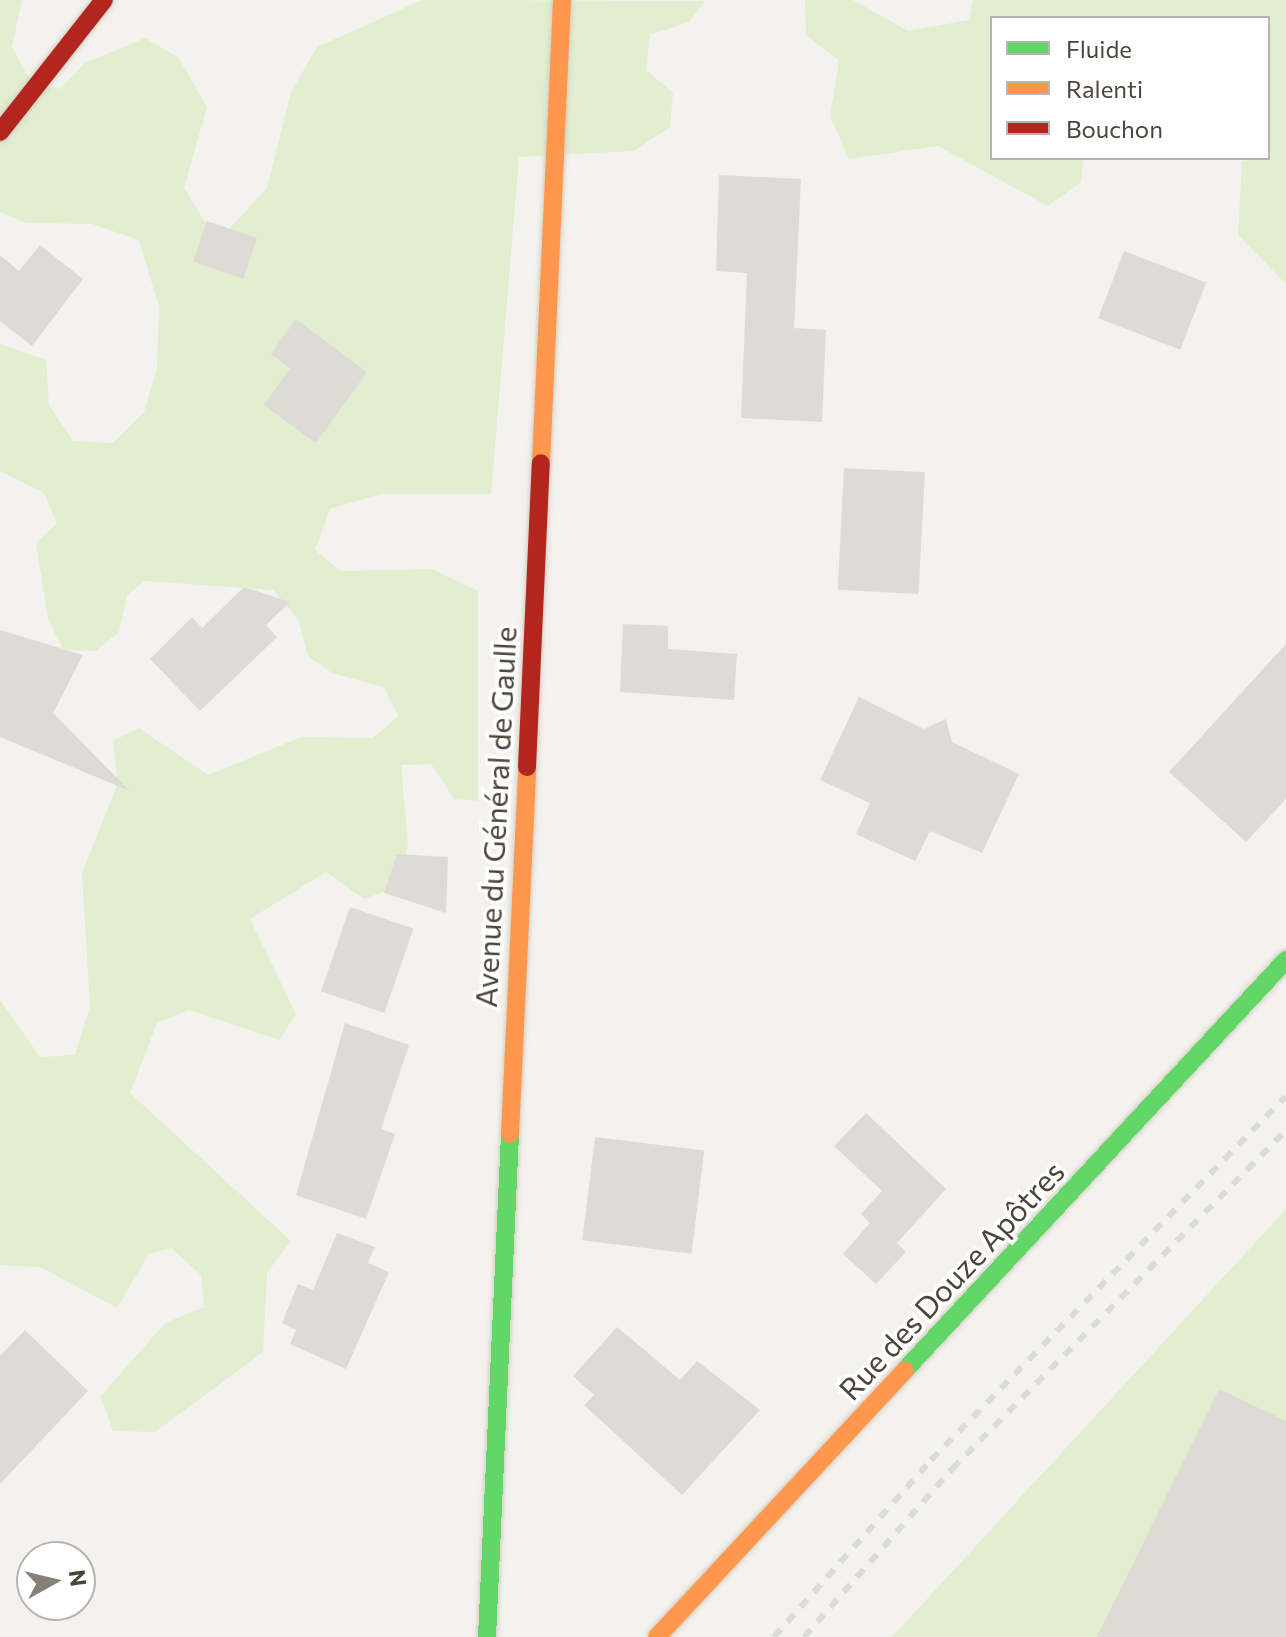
<!DOCTYPE html>
<html>
<head>
<meta charset="utf-8">
<style>
  body { margin:0 }
  #map { position:relative; width:1286px; height:1637px; overflow:hidden; background:#f4f2ee; font-family:Commissioner,sans-serif }
  div>[style] { position:absolute }
  [style*='--x'] { left:calc(var(--x)*1px); top:calc(var(--y)*1px); width:calc(var(--w)*1px); rotate:calc(var(--a)*1deg) }
  .green>* { inset:0; background:#e1eecf }
  .building>* { inset:0; background:#dedbd6; transform-origin:0 0 }
  .roads { filter:drop-shadow(0 0 2px #d3cfc5) drop-shadow(0 0 2px #d3cfc5) }
  .fast>* { height:18px; margin:-9px; padding:0 9px; transform-origin:9px; border-radius:9px; background:#63d668 }
  .slow>* { height:18px; margin:-9px; padding:0 9px; transform-origin:9px; border-radius:9px; background:#ff974d }
  .jam>* { height:18px; margin:-9px; padding:0 9px; transform-origin:9px; border-radius:9px; background:#b3261e }
  .rail>* { height:6px; margin-top:-3px; transform-origin:0; background:repeating-linear-gradient(90deg,#dbdbda 0 10px,transparent 0 20px) }
  span { translate:-50% -50%; white-space:nowrap; text-align:center; line-height:1.15; -webkit-text-stroke:7px #fff; paint-order:stroke }
  .street-label { font-size:30px; color:#4b4439 }
  .legend { position:absolute; left:990px; top:16px; width:280px; height:144px; box-sizing:border-box; background:#fff; border:2px solid #b7b4b0; margin:0; padding:10px 14px; list-style:none; font-size:24px; color:#4b4439 }
  .legend li { display:flex; align-items:center; gap:16px; height:40px }
  .legend b { width:40px; border:2px solid #b7b4b0 }
  .north { position:absolute; left:16px; top:1541px; width:80px; height:80px; box-sizing:border-box; background:#fff; border:2px solid #b7b4b0; border-radius:50%; rotate:82deg; font-size:22px; font-weight:700; line-height:32px; text-align:center; color:#4b4439 }
  .north::after { content:''; display:block; margin:auto; width:28px; height:36px; background:#868178; clip-path:polygon(50% 0,100% 100%,50% 72%,0 100%) }
</style>
</head>
<body>
<div id="map">
  <div class="green">
    <div style="clip-path:polygon(0 0,22px 0,12px 47px,32px 83px,60px 89px,85px 63px,145px 38px,178px 57px,207px 107px,184px 188px,205px 222px,229px 229px,267px 188px,291px 92px,317px 47px,422px 0,705px 1px,689px 22px,650px 35px,646px 70px,673px 93px,670px 127px,634px 151px,519px 157px,491px 494px,381px 494px,330px 509px,315px 550px,341px 571px,432px 569px,478px 591px,478px 801px,454px 799px,431px 764px,401px 765px,408px 844px,397px 887px,364px 899px,326px 872px,250px 919px,296px 1014px,279px 1040px,189px 1010px,157px 1023px,130px 1093px,291px 1241px,267px 1273px,263px 1352px,155px 1432px,113px 1431px,101px 1396px,165px 1323px,204px 1307px,201px 1275px,171px 1248px,149px 1254px,117px 1308px,40px 1267px,0 1265px,0 1000px,40px 1057px,75px 1055px,90px 1006px,82px 873px,118px 783px,113px 741px,139px 728px,208px 775px,301px 737px,373px 738px,398px 716px,384px 687px,332px 673px,308px 656px,298px 619px,273px 590px,145px 581px,127px 595px,119px 632px,96px 651px,63px 650px,48px 619px,36px 543px,57px 523px,44px 493px,0 471px,0 344px,46px 360px,49px 405px,73px 441px,113px 443px,144px 412px,157px 368px,159px 307px,139px 240px,92px 224px,26px 223px,0 212px)"></div>
    <div style="clip-path:polygon(805px 0,853px 0,908px 31px,969px 20px,973px 0,1286px 0,1286px 284px,1238px 235px,1242px 161px,1268px 158px,1268px 18px,992px 18px,992px 158px,1083px 158px,1081px 182px,1048px 206px,938px 146px,849px 159px,830px 116px,839px 61px,806px 35px)"></div>
    <div style="clip-path:polygon(1286px 1209px,1286px 1637px,892px 1637px)"></div>
  </div>
  <div class="building">
    <div style="clip-path:polygon(719px 175px,801px 179px,794px 328px,826px 330px,822px 422px,741px 418px,747px 273px,716px 271px)"></div>
    <div style="left:207px;top:221px;width:53px;height:43px;rotate:19deg"></div>
    <div style="clip-path:polygon(40px 245px,83px 279px,32px 346px,0 321px,0 255px,19px 271px)"></div>
    <div style="left:1124px;top:251px;width:88px;height:72px;rotate:21deg"></div>
    <div style="clip-path:polygon(296px 319px,367px 372px,316px 443px,264px 405px,290px 368px,271px 354px)"></div>
    <div style="left:844px;top:468px;width:81px;height:122px;rotate:3deg"></div>
    <div style="clip-path:polygon(244px 587px,290px 602px,266px 625px,277px 637px,200px 711px,150px 659px,192px 617px,202px 628px)"></div>
    <div style="clip-path:polygon(623px 624px,668px 626px,668px 649px,737px 654px,734px 700px,620px 692px)"></div>
    <div style="clip-path:polygon(0 630px,83px 655px,53px 713px,130px 791px,0 737px)"></div>
    <div style="clip-path:polygon(1286px 644px,1286px 799px,1246px 842px,1169px 772px)"></div>
    <div style="clip-path:polygon(859px 697px,924px 729px,946px 719px,952px 742px,1019px 774px,982px 853px,930px 831px,915px 861px,856px 834px,870px 803px,820px 780px)"></div>
    <div style="clip-path:polygon(397px 854px,448px 857px,446px 913px,384px 893px)"></div>
    <div style="left:350px;top:907px;width:67px;height:89px;rotate:19deg"></div>
    <div style="clip-path:polygon(345px 1023px,409px 1045px,381px 1129px,395px 1134px,366px 1219px,296px 1195px)"></div>
    <div style="clip-path:polygon(866px 1113px,946px 1189px,897px 1243px,906px 1252px,876px 1284px,843px 1254px,870px 1223px,861px 1214px,882px 1191px,834px 1146px)"></div>
    <div style="left:595px;top:1137px;width:110px;height:104px;rotate:7deg"></div>
    <div style="clip-path:polygon(337px 1233px,375px 1247px,368px 1263px,389px 1272px,346px 1369px,290px 1344px,296px 1330px,282px 1323px,298px 1284px,313px 1290px)"></div>
    <div style="clip-path:polygon(617px 1327px,680px 1380px,697px 1361px,760px 1410px,682px 1495px,584px 1405px,594px 1395px,573px 1376px)"></div>
    <div style="clip-path:polygon(25px 1330px,88px 1391px,0 1484px,0 1356px)"></div>
    <div style="clip-path:polygon(1219px 1389px,1286px 1421px,1286px 1637px,1097px 1637px)"></div>
  </div>
  <div class="roads">
    <div class="fast">
      <div style="--x:905;--y:1370;--w:560;--a:-47.1"></div>
      <div style="--x:487;--y:1637;--w:504;--a:-87.38"></div>
    </div>
    <div class="slow">
      <div style="--x:541;--y:463;--w:463;--a:-87.4"></div>
      <div style="--x:510;--y:1134;--w:367;--a:-87.3"></div>
      <div style="--x:657;--y:1637;--w:364;--a:-47.1"></div>
    </div>
    <div class="jam">
      <div style="--x:0;--y:132;--w:168;--a:-51.8"></div>
      <div style="--x:527;--y:767;--w:304;--a:-87.4"></div>
    </div>
  </div>
  <div class="rail">
    <div style="--x:774;--y:1637;--w:237;--a:-48.4"></div>
    <div style="--x:931;--y:1460;--w:508;--a:-45.72"></div>
    <div style="--x:804;--y:1637;--w:224;--a:-48.6"></div>
    <div style="--x:952;--y:1469;--w:476;--a:-45.4"></div>
  </div>
  <div class="street-label">
    <span style="left:495px;top:817px;rotate:-87deg">Avenue du Général de Gaulle</span>
    <span style="left:951px;top:1280px;rotate:-47deg">Rue des Douze Apôtres</span>
  </div>
  <ul class="legend">
  <li><b style="height:10px;background:#63d668"></b>Fluide</li>
  <li><b style="height:10px;background:#ff974d"></b>Ralenti</li>
  <li><b style="height:10px;background:#b3261e"></b>Bouchon</li>
  </ul>
  <div class="north">N</div>
</div>
</body>
</html>
